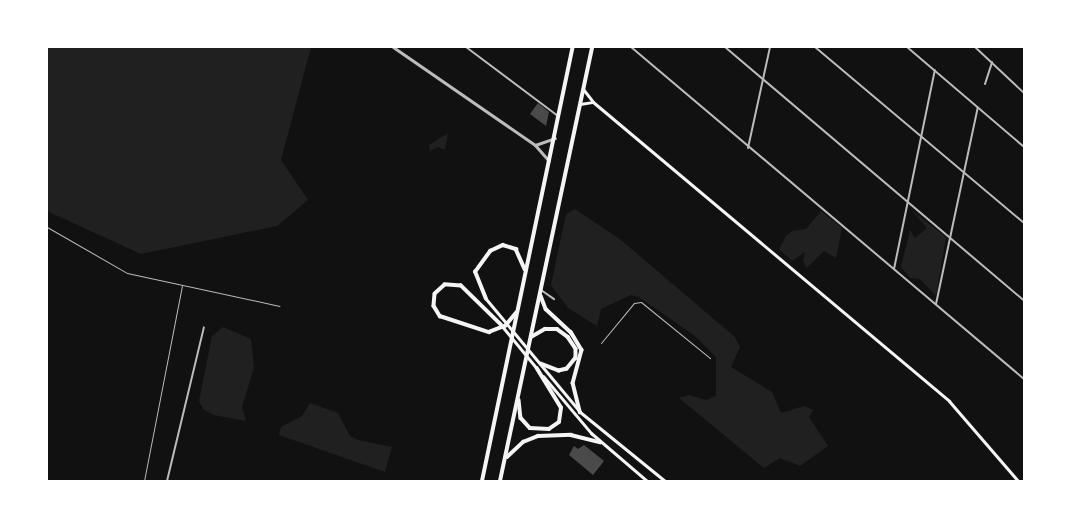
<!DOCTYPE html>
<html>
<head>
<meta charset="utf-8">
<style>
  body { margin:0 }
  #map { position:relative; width:1071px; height:528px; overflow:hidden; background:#111; font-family:"IBM Plex Sans",sans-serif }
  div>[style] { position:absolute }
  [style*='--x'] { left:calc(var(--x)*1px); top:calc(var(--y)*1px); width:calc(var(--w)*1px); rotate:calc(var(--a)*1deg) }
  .green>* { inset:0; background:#202020 }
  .building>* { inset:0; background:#4a4a4a }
  .service>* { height:1px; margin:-0.5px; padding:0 0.5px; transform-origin:0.5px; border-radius:0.5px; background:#bcbcbc }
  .minor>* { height:2px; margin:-1px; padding:0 1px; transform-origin:1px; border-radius:1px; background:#bcbcbc }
  .tertiary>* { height:3px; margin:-1.5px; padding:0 1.5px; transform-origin:1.5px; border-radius:1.5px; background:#bcbcbc }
  .secondary>* { height:3px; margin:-1.5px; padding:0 1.5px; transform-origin:1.5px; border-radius:1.5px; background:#f5f5f5 }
  .trunk>* { height:3.5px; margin:-1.75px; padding:0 1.75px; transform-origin:1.75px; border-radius:1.75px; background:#f5f5f5 }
  span { translate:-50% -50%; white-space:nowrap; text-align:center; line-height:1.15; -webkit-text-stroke:3px #fff; paint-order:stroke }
  .frame { position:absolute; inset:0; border:48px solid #fff; pointer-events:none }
</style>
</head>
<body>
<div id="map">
  <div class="green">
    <div style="clip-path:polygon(47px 47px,311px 47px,281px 160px,308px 200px,277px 226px,141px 254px,47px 211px)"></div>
    <div style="clip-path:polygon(448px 133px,445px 150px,438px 147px,430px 151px,429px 145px)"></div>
    <div style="clip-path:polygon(575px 209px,621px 240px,735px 337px,740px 347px,731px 367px,772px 392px,781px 413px,804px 406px,813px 410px,809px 417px,828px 446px,800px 466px,780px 458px,764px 468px,679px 398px,689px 395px,706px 400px,716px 396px,716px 357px,695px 336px,639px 297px,631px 295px,601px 309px,597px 326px,568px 308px,551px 285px,566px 214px)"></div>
    <div style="clip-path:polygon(911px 210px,946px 237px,936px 296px,920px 279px,910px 278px,901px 267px,910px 230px,915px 238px,927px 228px)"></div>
    <div style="clip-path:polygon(821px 211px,842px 228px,836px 258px,824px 251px,807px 268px,803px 262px,805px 252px,792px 261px,779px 249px,786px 236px,792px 231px,806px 229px)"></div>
    <div style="clip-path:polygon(223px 327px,251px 339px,254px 368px,242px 407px,246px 421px,214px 415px,203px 409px,199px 401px,212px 336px)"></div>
    <div style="clip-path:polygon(310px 403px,338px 413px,350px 436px,358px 440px,392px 447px,385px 472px,279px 435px,281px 427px,302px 416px)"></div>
  </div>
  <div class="building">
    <div style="clip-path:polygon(538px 103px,549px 112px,546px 126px,530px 114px)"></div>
    <div style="clip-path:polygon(584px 445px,604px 461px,593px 475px,569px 455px,574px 446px,578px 449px)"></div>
  </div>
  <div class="service">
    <div style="--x:47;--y:227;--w:92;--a:29.9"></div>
    <div style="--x:127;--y:273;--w:156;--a:12.2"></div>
    <div style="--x:601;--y:343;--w:52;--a:-50.5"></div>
    <div style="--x:634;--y:303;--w:7;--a:-8"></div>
    <div style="--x:641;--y:302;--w:89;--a:39.1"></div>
    <div style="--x:144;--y:481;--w:199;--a:-79"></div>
  </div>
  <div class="minor">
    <div style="--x:466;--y:47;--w:115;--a:36.9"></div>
    <div style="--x:631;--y:47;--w:514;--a:40.19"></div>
    <div style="--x:725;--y:47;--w:392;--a:40.3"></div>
    <div style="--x:815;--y:47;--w:273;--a:40.1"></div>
    <div style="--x:907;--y:47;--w:154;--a:40.5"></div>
    <div style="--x:975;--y:47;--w:67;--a:43.2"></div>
    <div style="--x:985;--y:84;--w:23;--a:-72"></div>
    <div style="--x:748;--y:148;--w:103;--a:-77.7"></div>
    <div style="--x:894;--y:269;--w:203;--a:-78.4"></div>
    <div style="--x:541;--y:290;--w:16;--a:35"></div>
    <div style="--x:936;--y:304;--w:201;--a:-78"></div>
    <div style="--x:167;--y:481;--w:158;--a:-76.5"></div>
  </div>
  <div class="tertiary">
    <div style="--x:393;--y:47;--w:173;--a:34.6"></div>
    <div style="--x:535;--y:145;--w:21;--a:49"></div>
    <div style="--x:535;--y:145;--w:21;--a:-19"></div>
  </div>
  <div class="secondary">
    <div style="--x:583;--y:89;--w:16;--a:52"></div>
    <div style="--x:593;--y:102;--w:465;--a:40"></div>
    <div style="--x:949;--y:401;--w:106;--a:49.2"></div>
    <div style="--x:580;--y:104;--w:12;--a:-9"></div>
    <div style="--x:486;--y:299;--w:147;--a:50.2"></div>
    <div style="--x:580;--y:412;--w:109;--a:39.1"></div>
    <div style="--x:501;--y:325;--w:58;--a:50.6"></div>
    <div style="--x:543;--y:376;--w:75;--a:49.9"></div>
    <div style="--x:591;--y:433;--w:74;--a:40.6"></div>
  </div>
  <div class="trunk">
    <div style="--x:541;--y:296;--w:14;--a:69"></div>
    <div style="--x:546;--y:309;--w:34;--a:43"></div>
    <div style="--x:571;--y:332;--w:21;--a:59"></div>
    <div style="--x:582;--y:350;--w:34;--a:105"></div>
    <div style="--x:573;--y:383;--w:30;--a:76"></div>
    <div style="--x:486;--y:299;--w:29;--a:-112"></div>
    <div style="--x:475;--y:272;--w:26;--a:-54"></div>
    <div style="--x:490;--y:251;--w:14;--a:-25"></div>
    <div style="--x:503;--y:245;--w:14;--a:17"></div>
    <div style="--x:516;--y:249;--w:22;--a:66"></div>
    <div style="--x:501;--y:325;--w:56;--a:-135.7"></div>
    <div style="--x:461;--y:286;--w:16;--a:-176"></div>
    <div style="--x:445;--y:285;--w:13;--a:138"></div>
    <div style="--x:435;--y:294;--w:12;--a:95"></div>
    <div style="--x:434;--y:306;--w:12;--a:59"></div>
    <div style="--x:440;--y:316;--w:52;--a:18.1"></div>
    <div style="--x:489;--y:332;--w:17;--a:-21"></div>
    <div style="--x:505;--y:326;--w:17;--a:-50"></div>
    <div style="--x:531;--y:337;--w:16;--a:-30"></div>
    <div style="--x:545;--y:329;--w:12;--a:0"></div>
    <div style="--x:557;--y:329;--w:14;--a:36"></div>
    <div style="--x:568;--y:337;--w:14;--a:56"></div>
    <div style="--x:576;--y:349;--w:9;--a:90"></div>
    <div style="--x:576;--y:358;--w:14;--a:129"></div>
    <div style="--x:567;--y:369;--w:8;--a:166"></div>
    <div style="--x:559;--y:371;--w:19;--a:-159"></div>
    <div style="--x:519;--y:400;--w:18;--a:84"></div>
    <div style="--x:521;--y:418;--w:13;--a:48"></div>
    <div style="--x:530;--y:428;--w:19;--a:3"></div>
    <div style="--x:549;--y:429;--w:12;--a:-35"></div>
    <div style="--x:559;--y:422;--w:14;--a:-82"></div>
    <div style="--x:561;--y:408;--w:46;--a:-121.6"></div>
    <div style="--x:507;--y:457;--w:22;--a:-43"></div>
    <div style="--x:523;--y:442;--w:16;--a:-22"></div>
    <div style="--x:538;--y:436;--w:33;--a:-2"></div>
    <div style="--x:571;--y:435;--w:30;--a:14"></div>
    <div style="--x:482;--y:481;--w:443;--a:-78.2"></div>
    <div style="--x:500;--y:481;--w:444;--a:-78"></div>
  </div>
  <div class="frame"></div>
</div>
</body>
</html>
